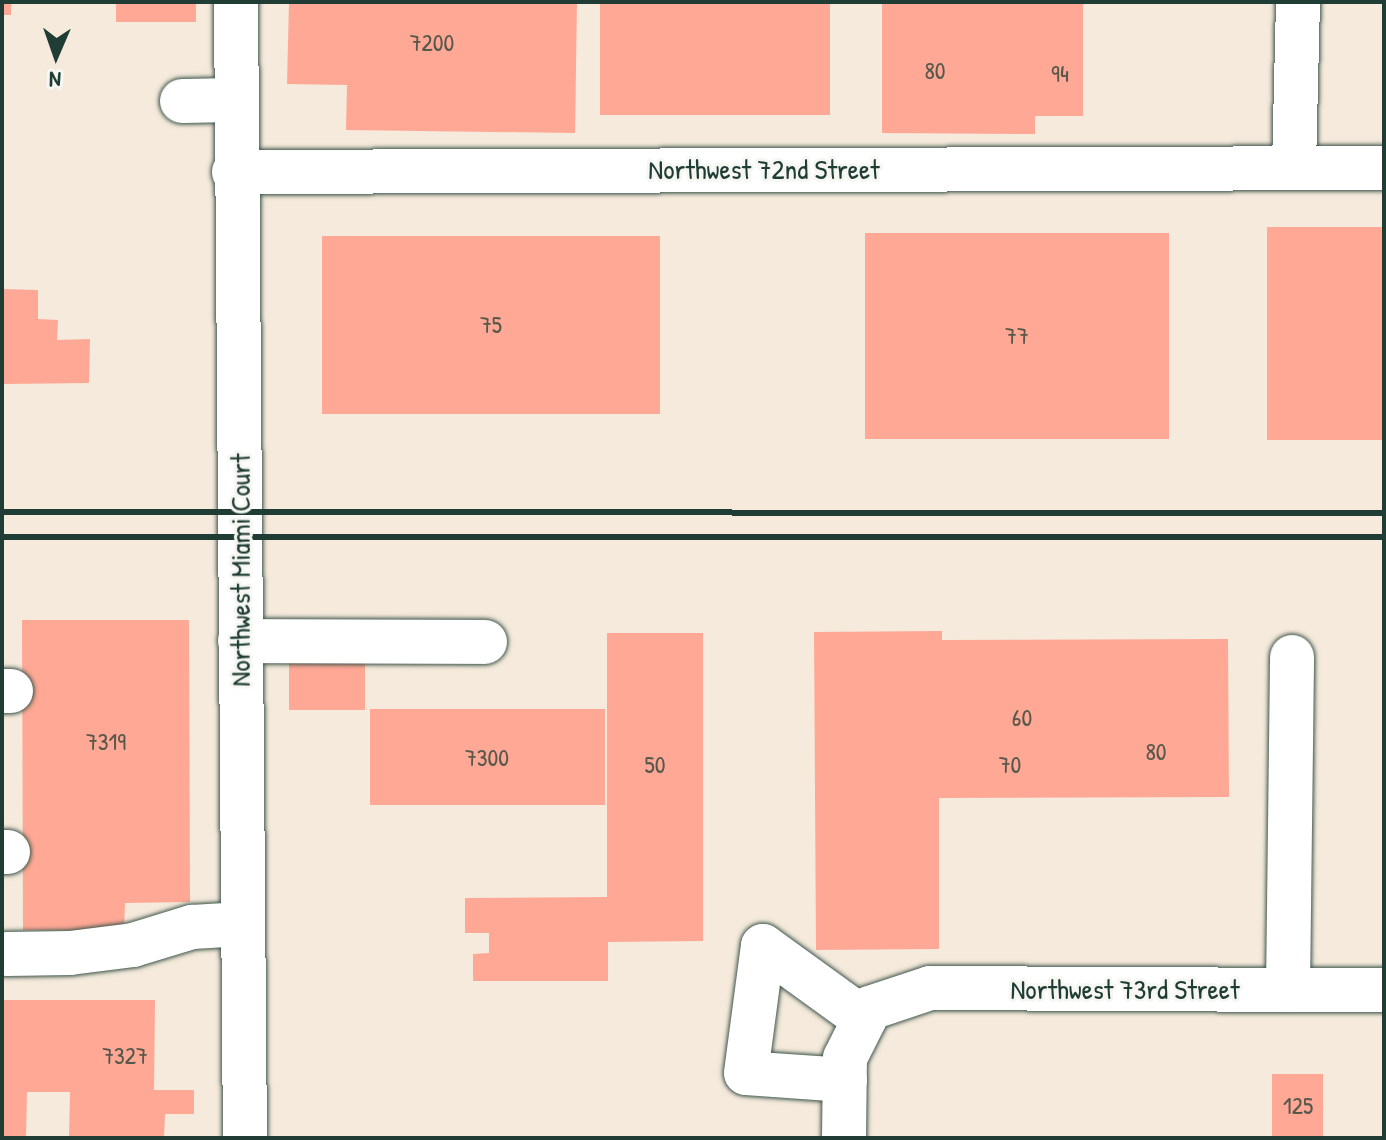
<!DOCTYPE html>
<html>
<head>
<meta charset="utf-8">
<style>
  body { margin:0 }
  #map { position:relative; width:1386px; height:1140px; overflow:hidden; background:#f5eadb; font-family:"Patrick Hand",sans-serif }
  div>[style] { position:absolute }
  [style*='--x'] { left:calc(var(--x)*1px); top:calc(var(--y)*1px); width:calc(var(--w)*1px); rotate:calc(var(--a)*1deg) }
  .building>* { inset:0; background:#ffa895; transform-origin:0 0 }
  .roads { filter:drop-shadow(0 0 2px #3f574d) drop-shadow(0 0 2px #3f574d) }
  .minor>* { height:44px; margin:-22px; padding:0 22px; transform-origin:22px; border-radius:22px; background:#fff }
  .rail>* { height:6px; margin:-3px; padding:0 3px; transform-origin:3px; border-radius:3px; background:#1f3d34 }
  span { translate:-50% -50%; white-space:nowrap; text-align:center; line-height:1.15; -webkit-text-stroke:6px #f6f6f2; paint-order:stroke }
  .number-label { font-size:24px; color:#57584c }
  .number-label span { -webkit-text-stroke-width:0 }
  .street-label { font-size:28px; color:#1f3d34 }
  .frame { position:absolute; inset:0; border:4px solid #1f3d34; pointer-events:none }
  .north { position:absolute; left:16px; top:16px; width:80px; height:80px; -webkit-text-stroke:6px #f6f6f2; paint-order:stroke; rotate:182deg; font-size:22px; font-weight:700; line-height:32px; text-align:center; color:#1f3d34 }
  .north::after { content:''; display:block; margin:auto; width:28px; height:36px; background:#1f3d34; clip-path:polygon(50% 0,100% 100%,50% 72%,0 100%) }
</style>
</head>
<body>
<div id="map">
  <div class="building">
    <div style="left:2px;top:2px;width:9px;height:13px"></div>
    <div style="left:116px;top:2px;width:80px;height:20px"></div>
    <div style="clip-path:polygon(289px 2px,577px 2px,575px 133px,346px 130px,347px 85px,287px 84px)"></div>
    <div style="left:600px;top:2px;width:230px;height:113px"></div>
    <div style="clip-path:polygon(882px 2px,1083px 2px,1083px 116px,1035px 116px,1035px 134px,882px 133px)"></div>
    <div style="left:1384px;top:227px;width:213px;height:117px;rotate:90deg"></div>
    <div style="left:865px;top:233px;width:304px;height:206px"></div>
    <div style="left:322px;top:236px;width:338px;height:178px"></div>
    <div style="clip-path:polygon(2px 289px,38px 290px,38px 319px,58px 320px,57px 340px,90px 339px,89px 383px,2px 384px)"></div>
    <div style="clip-path:polygon(22px 620px,189px 620px,190px 902px,125px 903px,124px 931px,23px 930px)"></div>
    <div style="clip-path:polygon(942px 631px,942px 640px,1228px 639px,1229px 797px,939px 798px,939px 949px,816px 950px,814px 632px)"></div>
    <div style="clip-path:polygon(607px 633px,703px 633px,703px 941px,608px 942px,608px 981px,473px 981px,473px 954px,489px 953px,489px 933px,465px 933px,465px 898px,607px 897px)"></div>
    <div style="left:289px;top:663px;width:76px;height:47px"></div>
    <div style="left:370px;top:709px;width:235px;height:96px"></div>
    <div style="clip-path:polygon(2px 1000px,155px 1000px,154px 1090px,194px 1090px,194px 1114px,165px 1114px,164px 1138px,69px 1138px,70px 1092px,27px 1092px,26px 1138px,2px 1138px)"></div>
    <div style="left:1272px;top:1074px;width:51px;height:64px"></div>
  </div>
  <div class="roads">
    <div class="minor">
      <div style="--x:236;--y:2;--w:1136;--a:89.55"></div>
      <div style="--x:182;--y:101;--w:53;--a:-1.1"></div>
      <div style="--x:1294;--y:166;--w:164;--a:-88.6"></div>
      <div style="--x:234;--y:172;--w:1150;--a:-0.2"></div>
      <div style="--x:240;--y:641;--w:245;--a:0.2"></div>
      <div style="--x:2;--y:691;--w:9;--a:0"></div>
      <div style="--x:2;--y:852;--w:6;--a:0"></div>
      <div style="--x:7;--y:954;--w:63;--a:-0.9"></div>
      <div style="--x:70;--y:953;--w:64;--a:-7.2"></div>
      <div style="--x:133;--y:945;--w:62;--a:-17"></div>
      <div style="--x:192;--y:927;--w:51;--a:-3.4"></div>
      <div style="--x:1288;--y:990;--w:333;--a:-89.3"></div>
      <div style="--x:845;--y:1080;--w:99;--a:-176"></div>
      <div style="--x:746;--y:1073;--w:128;--a:-82.4"></div>
      <div style="--x:763;--y:946;--w:125;--a:35.9"></div>
      <div style="--x:844;--y:1138;--w:80;--a:-89.3"></div>
      <div style="--x:845;--y:1058;--w:56;--a:-63.4"></div>
      <div style="--x:870;--y:1008;--w:63;--a:-18.4"></div>
      <div style="--x:930;--y:988;--w:454;--a:0.3"></div>
    </div>
  </div>
  <div class="rail">
    <div style="--x:2;--y:512;--w:1382;--a:0.04"></div>
    <div style="--x:2;--y:537;--w:1382;--a:0"></div>
  </div>
  <div class="number-label">
    <span style="left:432px;top:43px">7200</span>
    <span style="left:935px;top:71px">80</span>
    <span style="left:1060px;top:74px">94</span>
    <span style="left:491px;top:325px">75</span>
    <span style="left:1017px;top:336px">77</span>
    <span style="left:1022px;top:718px">60</span>
    <span style="left:106px;top:742px">7319</span>
    <span style="left:1156px;top:752px">80</span>
    <span style="left:487px;top:758px">7300</span>
    <span style="left:655px;top:765px">50</span>
    <span style="left:1010px;top:765px">70</span>
    <span style="left:125px;top:1056px">7327</span>
    <span style="left:1298px;top:1106px">125</span>
  </div>
  <div class="street-label">
    <span style="left:764px;top:169px">Northwest 72nd Street</span>
    <span style="left:240px;top:570px;rotate:-90deg">Northwest Miami Court</span>
    <span style="left:1125px;top:989px">Northwest 73rd Street</span>
  </div>
  <div class="frame"></div>
  <div class="north">N</div>
</div>
</body>
</html>
